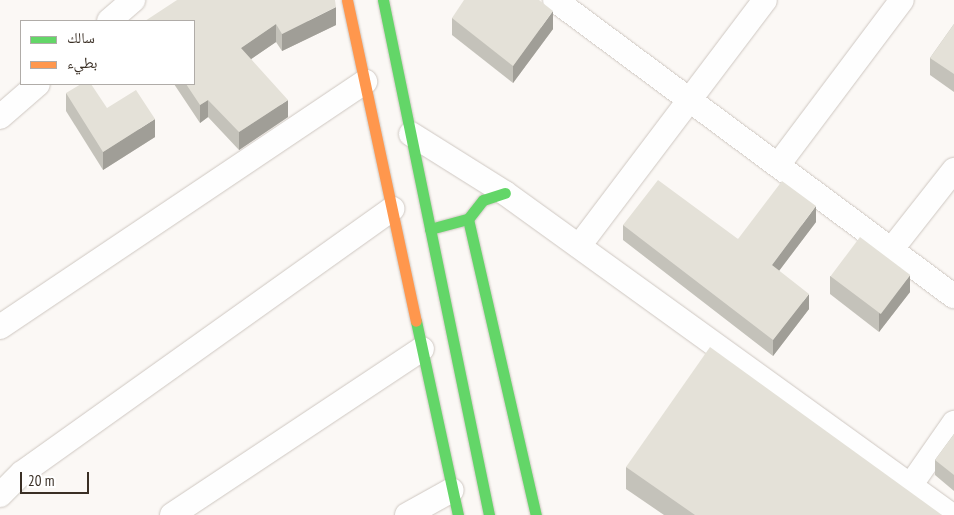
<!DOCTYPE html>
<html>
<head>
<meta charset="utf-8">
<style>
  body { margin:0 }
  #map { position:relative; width:954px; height:515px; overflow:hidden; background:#fbf8f5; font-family:"PT Sans Narrow","Noto Naskh Arabic",sans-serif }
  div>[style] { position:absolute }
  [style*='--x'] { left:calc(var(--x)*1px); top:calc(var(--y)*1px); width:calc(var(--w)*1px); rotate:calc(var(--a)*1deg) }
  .roads { filter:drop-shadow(0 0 1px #cec7c1) drop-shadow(0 0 1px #cec7c1) }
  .street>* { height:24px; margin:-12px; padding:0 12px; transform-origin:12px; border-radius:12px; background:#fefefe }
  .fast>* { height:11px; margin:-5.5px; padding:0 5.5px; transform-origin:5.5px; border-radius:5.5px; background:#63d668 }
  .slow>* { height:11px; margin:-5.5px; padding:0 5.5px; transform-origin:5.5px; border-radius:5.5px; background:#ff974d }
  .wall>* { inset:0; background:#c4c2ba }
  .shaded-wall>* { inset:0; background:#a09e97 }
  .building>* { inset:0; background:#e4e1d8; transform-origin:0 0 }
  span { translate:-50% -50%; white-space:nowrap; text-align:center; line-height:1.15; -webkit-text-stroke:5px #fff; paint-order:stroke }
  .legend { position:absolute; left:20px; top:20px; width:175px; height:65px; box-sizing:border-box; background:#fff; border:1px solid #b0aca8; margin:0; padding:6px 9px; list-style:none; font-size:15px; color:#3a2f25 }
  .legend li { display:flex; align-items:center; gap:10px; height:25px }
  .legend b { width:25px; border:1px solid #b0aca8 }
  .scale { position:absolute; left:20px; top:472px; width:69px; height:22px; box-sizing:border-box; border:2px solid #3a2f25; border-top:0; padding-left:6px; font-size:15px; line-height:18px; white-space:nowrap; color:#3a2f25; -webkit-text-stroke:4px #fff; paint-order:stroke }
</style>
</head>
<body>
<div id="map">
  <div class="roads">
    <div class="street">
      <div style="--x:555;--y:0;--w:497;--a:36.6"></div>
      <div style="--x:109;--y:21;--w:32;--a:-41"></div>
      <div style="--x:0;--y:117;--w:50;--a:-41"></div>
      <div style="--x:411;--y:134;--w:111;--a:32.1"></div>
      <div style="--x:505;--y:193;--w:550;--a:35.83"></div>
      <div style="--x:778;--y:165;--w:206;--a:-53.1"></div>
      <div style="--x:579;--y:246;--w:308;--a:-52.9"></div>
      <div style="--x:891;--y:250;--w:102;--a:-51.8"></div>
      <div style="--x:0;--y:327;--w:440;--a:-33.9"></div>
      <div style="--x:910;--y:486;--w:77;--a:-55.1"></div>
      <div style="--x:0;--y:495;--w:31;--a:-45"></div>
      <div style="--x:22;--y:473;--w:455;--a:-35.5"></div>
      <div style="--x:172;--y:515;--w:300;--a:-33.6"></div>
      <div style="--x:407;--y:515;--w:51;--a:-29.1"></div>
    </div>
    <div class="fast">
      <div style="--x:383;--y:0;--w:526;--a:78.37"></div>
      <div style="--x:468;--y:219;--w:304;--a:77.1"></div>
      <div style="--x:430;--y:229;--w:39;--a:-15"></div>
      <div style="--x:468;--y:219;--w:24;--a:-52"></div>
      <div style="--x:483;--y:200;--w:23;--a:-18"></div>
      <div style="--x:416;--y:321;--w:198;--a:77.8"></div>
    </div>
    <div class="slow">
      <div style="--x:347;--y:0;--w:328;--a:77.9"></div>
    </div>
  </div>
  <div class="wall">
    <div style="clip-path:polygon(177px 0,336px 25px,282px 51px,276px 42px,251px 59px,288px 117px,239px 150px,208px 117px,200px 123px,174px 84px,194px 84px)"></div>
    <div style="clip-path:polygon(452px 18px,553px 29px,513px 83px,452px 35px)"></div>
    <div style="clip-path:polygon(954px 24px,954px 92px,930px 75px,930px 58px)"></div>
    <div style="clip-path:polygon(66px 93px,155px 137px,103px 170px,66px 111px)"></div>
    <div style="clip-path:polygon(816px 222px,779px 271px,809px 309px,773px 356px,623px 240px,623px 225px,738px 239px)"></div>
    <div style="clip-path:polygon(830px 276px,910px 292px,879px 332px,830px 294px)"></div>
    <div style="clip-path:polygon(954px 434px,954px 491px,935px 475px,935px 460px)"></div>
    <div style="clip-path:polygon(626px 467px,942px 515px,664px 515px,626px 489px)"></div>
  </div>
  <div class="shaded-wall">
    <div style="clip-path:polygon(336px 7px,336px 25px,282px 51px,282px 34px)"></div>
    <div style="clip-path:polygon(553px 11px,553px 29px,513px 83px,513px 66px)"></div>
    <div style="clip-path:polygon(276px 24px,276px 42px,241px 66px,241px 48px)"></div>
    <div style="clip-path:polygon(208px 100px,208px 117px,200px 123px,200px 105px)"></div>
    <div style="clip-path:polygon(288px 100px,288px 117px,239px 150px,239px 132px)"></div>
    <div style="clip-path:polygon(155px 119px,155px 137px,103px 170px,103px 152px)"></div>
    <div style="clip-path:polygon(816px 206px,816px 222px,772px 280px,772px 265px)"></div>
    <div style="clip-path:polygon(910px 275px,910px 292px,879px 332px,879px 314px)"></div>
    <div style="clip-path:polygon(809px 294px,809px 309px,773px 356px,773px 340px)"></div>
  </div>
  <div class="building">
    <div style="clip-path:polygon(177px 0,335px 0,336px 7px,282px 34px,276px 24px,241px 48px,288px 100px,239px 132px,208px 100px,200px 105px,186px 84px,194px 84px,194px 21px,145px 21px)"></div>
    <div style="clip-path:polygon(464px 0,539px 0,553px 11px,513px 66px,452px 18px)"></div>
    <div style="clip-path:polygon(954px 24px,954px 74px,930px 58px)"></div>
    <div style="clip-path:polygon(81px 84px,91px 84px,107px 108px,136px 90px,155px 119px,103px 152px,66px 93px)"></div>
    <div style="clip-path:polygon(658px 180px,738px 239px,782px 181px,816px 206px,772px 265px,809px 294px,773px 340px,623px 225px)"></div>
    <div style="left:860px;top:237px;width:63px;height:49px;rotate:37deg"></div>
    <div style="clip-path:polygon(710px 347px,942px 515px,695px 515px,626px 467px)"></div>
    <div style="clip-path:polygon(954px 434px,954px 475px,935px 460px)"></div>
  </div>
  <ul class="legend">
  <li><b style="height:6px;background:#63d668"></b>سالك</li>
  <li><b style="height:6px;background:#ff974d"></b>بطيء</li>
  </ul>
  <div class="scale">20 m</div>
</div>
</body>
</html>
